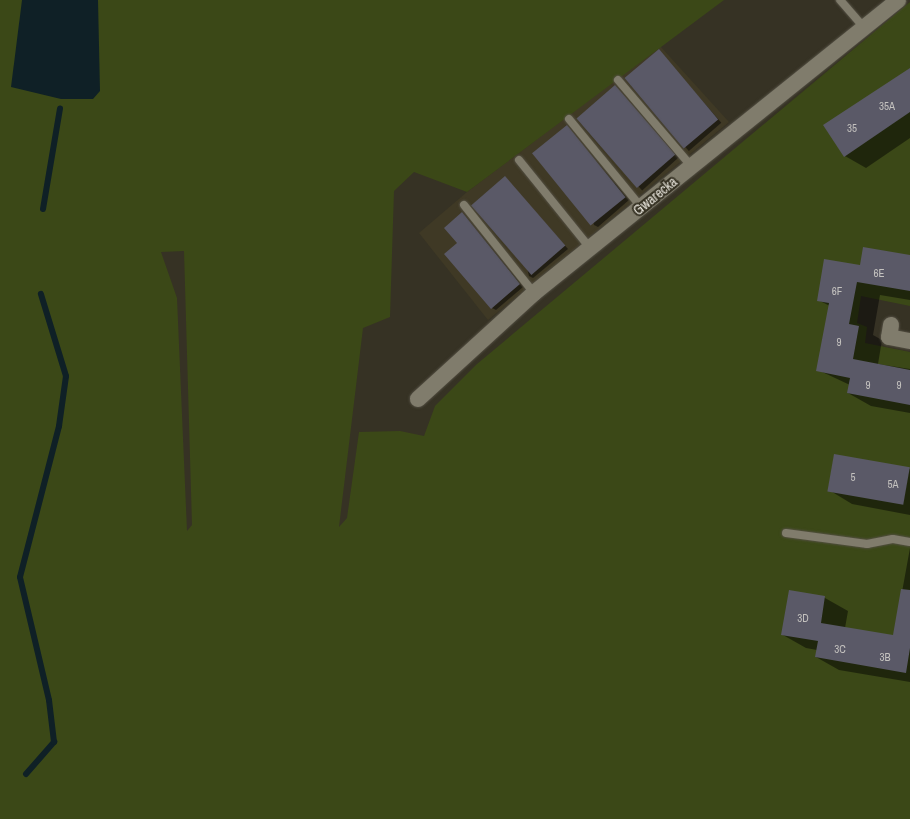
<!DOCTYPE html>
<html>
<head>
<meta charset="utf-8">
<style>
  body { margin:0 }
  #map { position:relative; width:910px; height:819px; overflow:hidden; background:#363224; font-family:"Archivo Narrow",sans-serif }
  div>[style] { position:absolute }
  [style*='--x'] { left:calc(var(--x)*1px); top:calc(var(--y)*1px); width:calc(var(--w)*1px); rotate:calc(var(--a)*1deg) }
  .built>* { inset:0; background:#3f3925 }
  .green>* { inset:0; background:#3b4817 }
  .water>* { inset:0; background:#0f2026 }
  .shadow>* { inset:0; background:#0007; transform-origin:0 0 }
  .stream>* { height:6px; margin:-3px; padding:0 3px; transform-origin:3px; border-radius:3px; background:#0f2026 }
  .building>* { inset:0; background:#5a5967; transform-origin:0 0 }
  .roads { filter:drop-shadow(0 0 1px #534f43) drop-shadow(0 0 1px #534f43) }
  .service>* { height:8px; margin:-4px; padding:0 4px; transform-origin:4px; border-radius:4px; background:#807c6c }
  .minor>* { height:16px; margin:-8px; padding:0 8px; transform-origin:8px; border-radius:8px; background:#807c6c }
  span { translate:-50% -50%; white-space:nowrap; text-align:center; line-height:1.15; -webkit-text-stroke:4px #363224; paint-order:stroke }
  .number-label { font-size:11px; color:#c4c2bf }
  .number-label span { -webkit-text-stroke-width:0 }
  .street-label { font-size:14px; color:#e8e5dc }
</style>
</head>
<body>
<div id="map">
  <div class="built">
    <div style="clip-path:polygon(660px 46px,729px 122px,488px 320px,419px 233px,467px 192px)"></div>
  </div>
  <div class="green">
    <div style="clip-path:polygon(evenodd,0 0,724px 0,467px 192px,414px 172px,394px 191px,390px 317px,363px 328px,339px 527px,347px 518px,359px 432px,400px 431px,424px 436px,435px 406px,477px 364px,910px 2px,910px 306px,861px 296px,857px 323px,867px 327px,865px 343px,910px 352px,910px 819px,0 819px,0 0,184px 251px,192px 525px,187px 531px,177px 298px,161px 252px,184px 251px)"></div>
  </div>
  <div class="water">
    <div style="clip-path:polygon(22px 0,98px 0,100px 91px,93px 99px,61px 99px,11px 87px)"></div>
  </div>
  <div class="shadow">
    <div style="left:659px;top:51px;width:95px;height:43px;rotate:49deg"></div>
    <div style="clip-path:polygon(910px 69px,910px 138px,866px 168px,845px 156px)"></div>
    <div style="left:615px;top:87px;width:95px;height:49px;rotate:48deg"></div>
    <div style="clip-path:polygon(567px 127px,629px 200px,598px 227px,594px 225px)"></div>
    <div style="clip-path:polygon(505px 177px,568px 249px,533px 278px,529px 276px)"></div>
    <div style="clip-path:polygon(463px 214px,523px 287px,496px 310px,492px 308px)"></div>
    <div style="clip-path:polygon(910px 256px,910px 300px,880px 295px,873px 335px,882px 340px,878px 364px,910px 369px,910px 413px,871px 406px,848px 393px,850px 385px,818px 370px,830px 306px,818px 300px,861px 266px)"></div>
    <div style="clip-path:polygon(910px 469px,910px 515px,852px 504px,829px 490px)"></div>
    <div style="clip-path:polygon(910px 548px,910px 682px,839px 670px,816px 657px,817px 650px,806px 648px,783px 635px,790px 591px,825px 598px,848px 611px,845px 628px,894px 636px)"></div>
  </div>
  <div class="stream">
    <div style="--x:43;--y:209;--w:102;--a:-80.4"></div>
    <div style="--x:26;--y:774;--w:43;--a:-48.8"></div>
    <div style="--x:54;--y:742;--w:42;--a:-96.8"></div>
    <div style="--x:49;--y:700;--w:126;--a:-103.3"></div>
    <div style="--x:20;--y:577;--w:156;--a:-75.5"></div>
    <div style="--x:59;--y:426;--w:50;--a:-82"></div>
    <div style="--x:66;--y:376;--w:86;--a:-107"></div>
  </div>
  <div class="building">
    <div style="left:659px;top:49px;width:92px;height:45px;rotate:50deg"></div>
    <div style="clip-path:polygon(910px 68px,910px 112px,844px 157px,823px 125px)"></div>
    <div style="left:615px;top:85px;width:92px;height:51px;rotate:49deg"></div>
    <div style="left:567px;top:125px;width:93px;height:45px;rotate:51deg"></div>
    <div style="left:505px;top:176px;width:92px;height:45px;rotate:49deg"></div>
    <div style="clip-path:polygon(462px 212px,520px 284px,491px 309px,444px 254px,457px 243px,444px 228px)"></div>
    <div style="clip-path:polygon(863px 247px,910px 255px,910px 291px,857px 282px,849px 324px,859px 326px,853px 359px,910px 370px,910px 405px,847px 393px,850px 378px,816px 371px,829px 303px,817px 301px,824px 259px,860px 265px)"></div>
    <div style="left:834px;top:454px;width:77px;height:38px;rotate:10deg"></div>
    <div style="clip-path:polygon(901px 589px,910px 590px,910px 648px,906px 673px,815px 657px,818px 641px,781px 635px,789px 590px,825px 596px,821px 623px,893px 635px)"></div>
  </div>
  <div class="roads">
    <div class="service">
      <div style="--x:840;--y:0;--w:37;--a:49"></div>
      <div style="--x:618;--y:80;--w:114;--a:49.6"></div>
      <div style="--x:569;--y:119;--w:114;--a:50.7"></div>
      <div style="--x:519;--y:160;--w:113;--a:51.1"></div>
      <div style="--x:464;--y:205;--w:112;--a:51.5"></div>
      <div style="--x:786;--y:533;--w:82;--a:7.7"></div>
      <div style="--x:867;--y:544;--w:26;--a:-11"></div>
      <div style="--x:893;--y:539;--w:17;--a:10"></div>
    </div>
    <div class="minor">
      <div style="--x:891;--y:325;--w:12;--a:99"></div>
      <div style="--x:889;--y:337;--w:21;--a:11"></div>
      <div style="--x:418;--y:399;--w:157;--a:-42.4"></div>
      <div style="--x:534;--y:293;--w:467;--a:-38.8"></div>
    </div>
  </div>
  <div class="number-label">
    <span style="left:887px;top:106px">35A</span>
    <span style="left:852px;top:128px">35</span>
    <span style="left:879px;top:273px">6E</span>
    <span style="left:837px;top:291px">6F</span>
    <span style="left:839px;top:342px">9</span>
    <span style="left:868px;top:385px">9</span>
    <span style="left:899px;top:385px">9</span>
    <span style="left:853px;top:477px">5</span>
    <span style="left:893px;top:484px">5A</span>
    <span style="left:803px;top:618px">3D</span>
    <span style="left:840px;top:649px">3C</span>
    <span style="left:885px;top:657px">3B</span>
  </div>
  <div class="street-label">
    <span style="left:655px;top:196px;rotate:-39deg">Gwarecka</span>
  </div>
</div>
</body>
</html>
